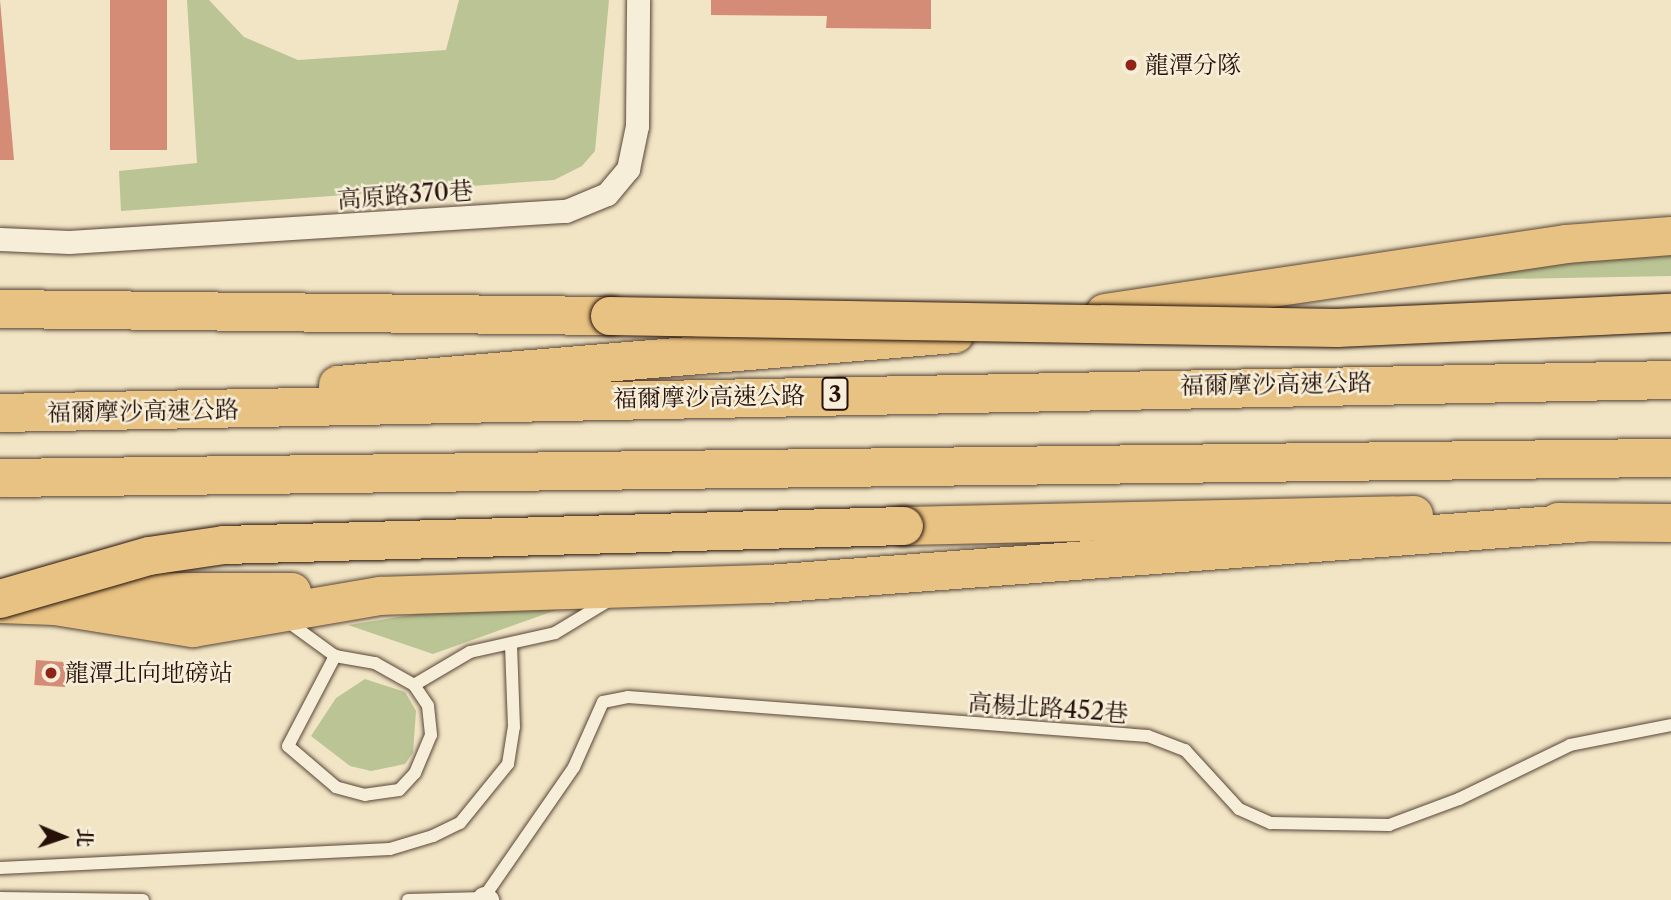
<!DOCTYPE html>
<html>
<head>
<meta charset="utf-8">
<style>
  body { margin:0 }
  #map { position:relative; width:1671px; height:900px; overflow:hidden; background:#f1e5c5; font-family:"Libre Caslon Text","Noto Serif TC",serif }
  div>[style] { position:absolute }
  [style*='--x'] { left:calc(var(--x)*1px); top:calc(var(--y)*1px); width:calc(var(--w)*1px); rotate:calc(var(--a)*1deg) }
  .green>* { inset:0; background:#bbc494 }
  .building>* { inset:0; background:#d48c76; transform-origin:0 0 }
  .roads { filter:drop-shadow(0 0 2px #594537) drop-shadow(0 0 2px #594537) }
  .lane>* { height:12px; margin:-6px; padding:0 6px; transform-origin:6px; border-radius:6px; background:#f6eed9 }
  .street>* { height:23px; margin:-11.5px; padding:0 11.5px; transform-origin:11.5px; border-radius:11.5px; background:#f6eed9 }
  .highway>* { height:38px; margin:-19px; padding:0 19px; transform-origin:19px; border-radius:19px; background:#e8c282 }
  .bridges { filter:drop-shadow(0 0 2px #261008) drop-shadow(0 0 2px #261008) }
  .highway-bridge>* { height:38px; margin:-19px; padding:0 19px; transform-origin:19px; border-radius:19px; background:#e8c282 }
  .dots>* { width:19px; height:19px; translate:-50% -50%; box-sizing:border-box; border:4px solid #f6eed9; border-radius:50% }
  span { translate:-50% -50%; white-space:nowrap; text-align:center; line-height:1.15; -webkit-text-stroke:5px #f6eed9; paint-order:stroke }
  .shield-label span { padding:2px 5px; background:#f6eed9; border:2px solid; border-radius:5px; -webkit-text-stroke-width:0 }
  .shield-label { font-size:23px; color:#261008; font-weight:700 }
  .poi-label { font-size:24px; color:#261008 }
  .left { translate:0 -50%; text-align:left }
  .street-label { font-size:24px; color:#261008 }
  .north { position:absolute; left:28px; top:802px; width:70px; height:70px; -webkit-text-stroke:5px #f6eed9; paint-order:stroke; rotate:92deg; font-size:19px; font-weight:700; line-height:28px; text-align:center; color:#261008 }
  .north::after { content:''; display:block; margin:auto; width:24px; height:32px; background:#261008; clip-path:polygon(50% 0,100% 100%,50% 72%,0 100%) }
</style>
</head>
<body>
<div id="map">
  <div class="green">
    <div style="clip-path:polygon(187px 0,209px 0,244px 37px,298px 60px,446px 50px,459px 0,609px 0,595px 151px,582px 166px,554px 180px,121px 211px,119px 171px,197px 163px)"></div>
    <div style="clip-path:polygon(1671px 249px,1671px 276px,1448px 280px,1532px 266px)"></div>
    <div style="clip-path:polygon(481px 604px,565px 607px,433px 654px,348px 625px)"></div>
    <div style="clip-path:polygon(365px 679px,405px 692px,416px 711px,413px 753px,405px 764px,371px 771px,350px 766px,311px 736px,336px 698px)"></div>
  </div>
  <div class="building">
    <div style="clip-path:polygon(0 0,14px 160px,0 160px)"></div>
    <div style="left:110px;top:0;width:57px;height:150px"></div>
    <div style="clip-path:polygon(711px 0,931px 0,931px 29px,826px 28px,827px 16px,711px 15px)"></div>
    <div style="left:36px;top:660px;width:31px;height:25px;rotate:4deg"></div>
  </div>
  <div class="roads">
    <div class="lane">
      <div style="--x:287;--y:621;--w:59;--a:36.1"></div>
      <div style="--x:335;--y:656;--w:41;--a:9.9"></div>
      <div style="--x:375;--y:663;--w:45;--a:29.4"></div>
      <div style="--x:414;--y:685;--w:25;--a:56"></div>
      <div style="--x:428;--y:706;--w:29;--a:84"></div>
      <div style="--x:431;--y:735;--w:41;--a:112.8"></div>
      <div style="--x:415;--y:773;--w:23;--a:133"></div>
      <div style="--x:399;--y:790;--w:34;--a:172"></div>
      <div style="--x:365;--y:795;--w:30;--a:-165"></div>
      <div style="--x:336;--y:787;--w:63;--a:-139.5"></div>
      <div style="--x:288;--y:746;--w:102;--a:-62.4"></div>
      <div style="--x:414;--y:685;--w:65;--a:-30.5"></div>
      <div style="--x:470;--y:652;--w:87;--a:-12.6"></div>
      <div style="--x:555;--y:633;--w:68;--a:-31.1"></div>
      <div style="--x:0;--y:868;--w:390;--a:-2.8"></div>
      <div style="--x:390;--y:849;--w:45;--a:-16.8"></div>
      <div style="--x:433;--y:836;--w:30;--a:-26"></div>
      <div style="--x:460;--y:823;--w:76;--a:-50.9"></div>
      <div style="--x:508;--y:764;--w:37;--a:-81"></div>
      <div style="--x:514;--y:727;--w:81;--a:-92.1"></div>
      <div style="--x:0;--y:898;--w:143;--a:0.8"></div>
      <div style="--x:408;--y:900;--w:76;--a:-1.5"></div>
      <div style="--x:482;--y:900;--w:162;--a:-55.3"></div>
      <div style="--x:574;--y:767;--w:71;--a:-66"></div>
      <div style="--x:603;--y:702;--w:25;--a:-11"></div>
      <div style="--x:628;--y:697;--w:521;--a:4.29"></div>
      <div style="--x:1148;--y:736;--w:40;--a:21"></div>
      <div style="--x:1185;--y:750;--w:80;--a:47.5"></div>
      <div style="--x:1239;--y:809;--w:35;--a:24"></div>
      <div style="--x:1271;--y:823;--w:118;--a:1"></div>
      <div style="--x:1389;--y:825;--w:75;--a:-20.4"></div>
      <div style="--x:1459;--y:799;--w:123;--a:-25.9"></div>
      <div style="--x:1570;--y:745;--w:103;--a:-11.2"></div>
    </div>
    <div class="street">
      <div style="--x:0;--y:239;--w:69;--a:2.5"></div>
      <div style="--x:69;--y:242;--w:498;--a:-3.6"></div>
      <div style="--x:566;--y:211;--w:44;--a:-22.5"></div>
      <div style="--x:607;--y:194;--w:33;--a:-50"></div>
      <div style="--x:628;--y:169;--w:44;--a:-78.2"></div>
      <div style="--x:637;--y:126;--w:126;--a:-89.5"></div>
      <div style="--x:484;--y:898;--w:4;--a:34"></div>
    </div>
    <div class="highway">
      <div style="--x:0;--y:309;--w:610;--a:0.66"></div>
      <div style="--x:1105;--y:313;--w:466;--a:-8.5"></div>
      <div style="--x:1566;--y:244;--w:105;--a:-4.4"></div>
      <div style="--x:338;--y:385;--w:619;--a:-4.73"></div>
      <div style="--x:0;--y:413;--w:1671;--a:-1.13"></div>
      <div style="--x:0;--y:478;--w:1671;--a:-0.69"></div>
      <div style="--x:1558;--y:522;--w:113;--a:0.5"></div>
      <div style="--x:904;--y:526;--w:510;--a:-1.24"></div>
      <div style="--x:90;--y:592;--w:202;--a:0"></div>
      <div style="--x:0;--y:604;--w:55;--a:2.1"></div>
      <div style="--x:55;--y:606;--w:140;--a:9.1"></div>
      <div style="--x:193;--y:628;--w:191;--a:-9.7"></div>
      <div style="--x:381;--y:596;--w:387;--a:-1.8"></div>
      <div style="--x:768;--y:584;--w:816;--a:-4.29"></div>
    </div>
  </div>
  <div class="bridges">
    <div class="highway-bridge">
      <div style="--x:610;--y:316;--w:727;--a:0.95"></div>
      <div style="--x:1337;--y:328;--w:334;--a:-2.6"></div>
      <div style="--x:0;--y:599;--w:155;--a:-16.1"></div>
      <div style="--x:149;--y:556;--w:76;--a:-8.3"></div>
      <div style="--x:224;--y:545;--w:680;--a:-1.6"></div>
    </div>
  </div>
  <div class="dots">
    <div style="left:1131px;top:65px;background:#8f2418"></div>
    <div style="left:51px;top:673px;background:#8f2418"></div>
  </div>
  <div class="shield-label">
    <span style="left:835px;top:394px">3</span>
  </div>
  <div class="poi-label">
    <span class="left" style="left:1145px;top:65px">龍潭分隊</span>
    <span class="left" style="left:65px;top:673px">龍潭北向地磅站</span>
  </div>
  <div class="street-label">
    <span style="left:405px;top:195px;rotate:-4deg">高原路370巷</span>
    <span style="left:1276px;top:384px;rotate:-1deg">福爾摩沙高速公路</span>
    <span style="left:709px;top:397px;rotate:-1deg">福爾摩沙高速公路</span>
    <span style="left:143px;top:411px;rotate:-1deg">福爾摩沙高速公路</span>
    <span style="left:1048px;top:708px;rotate:4deg">高楊北路452巷</span>
  </div>
  <div class="north">北</div>
</div>
</body>
</html>
